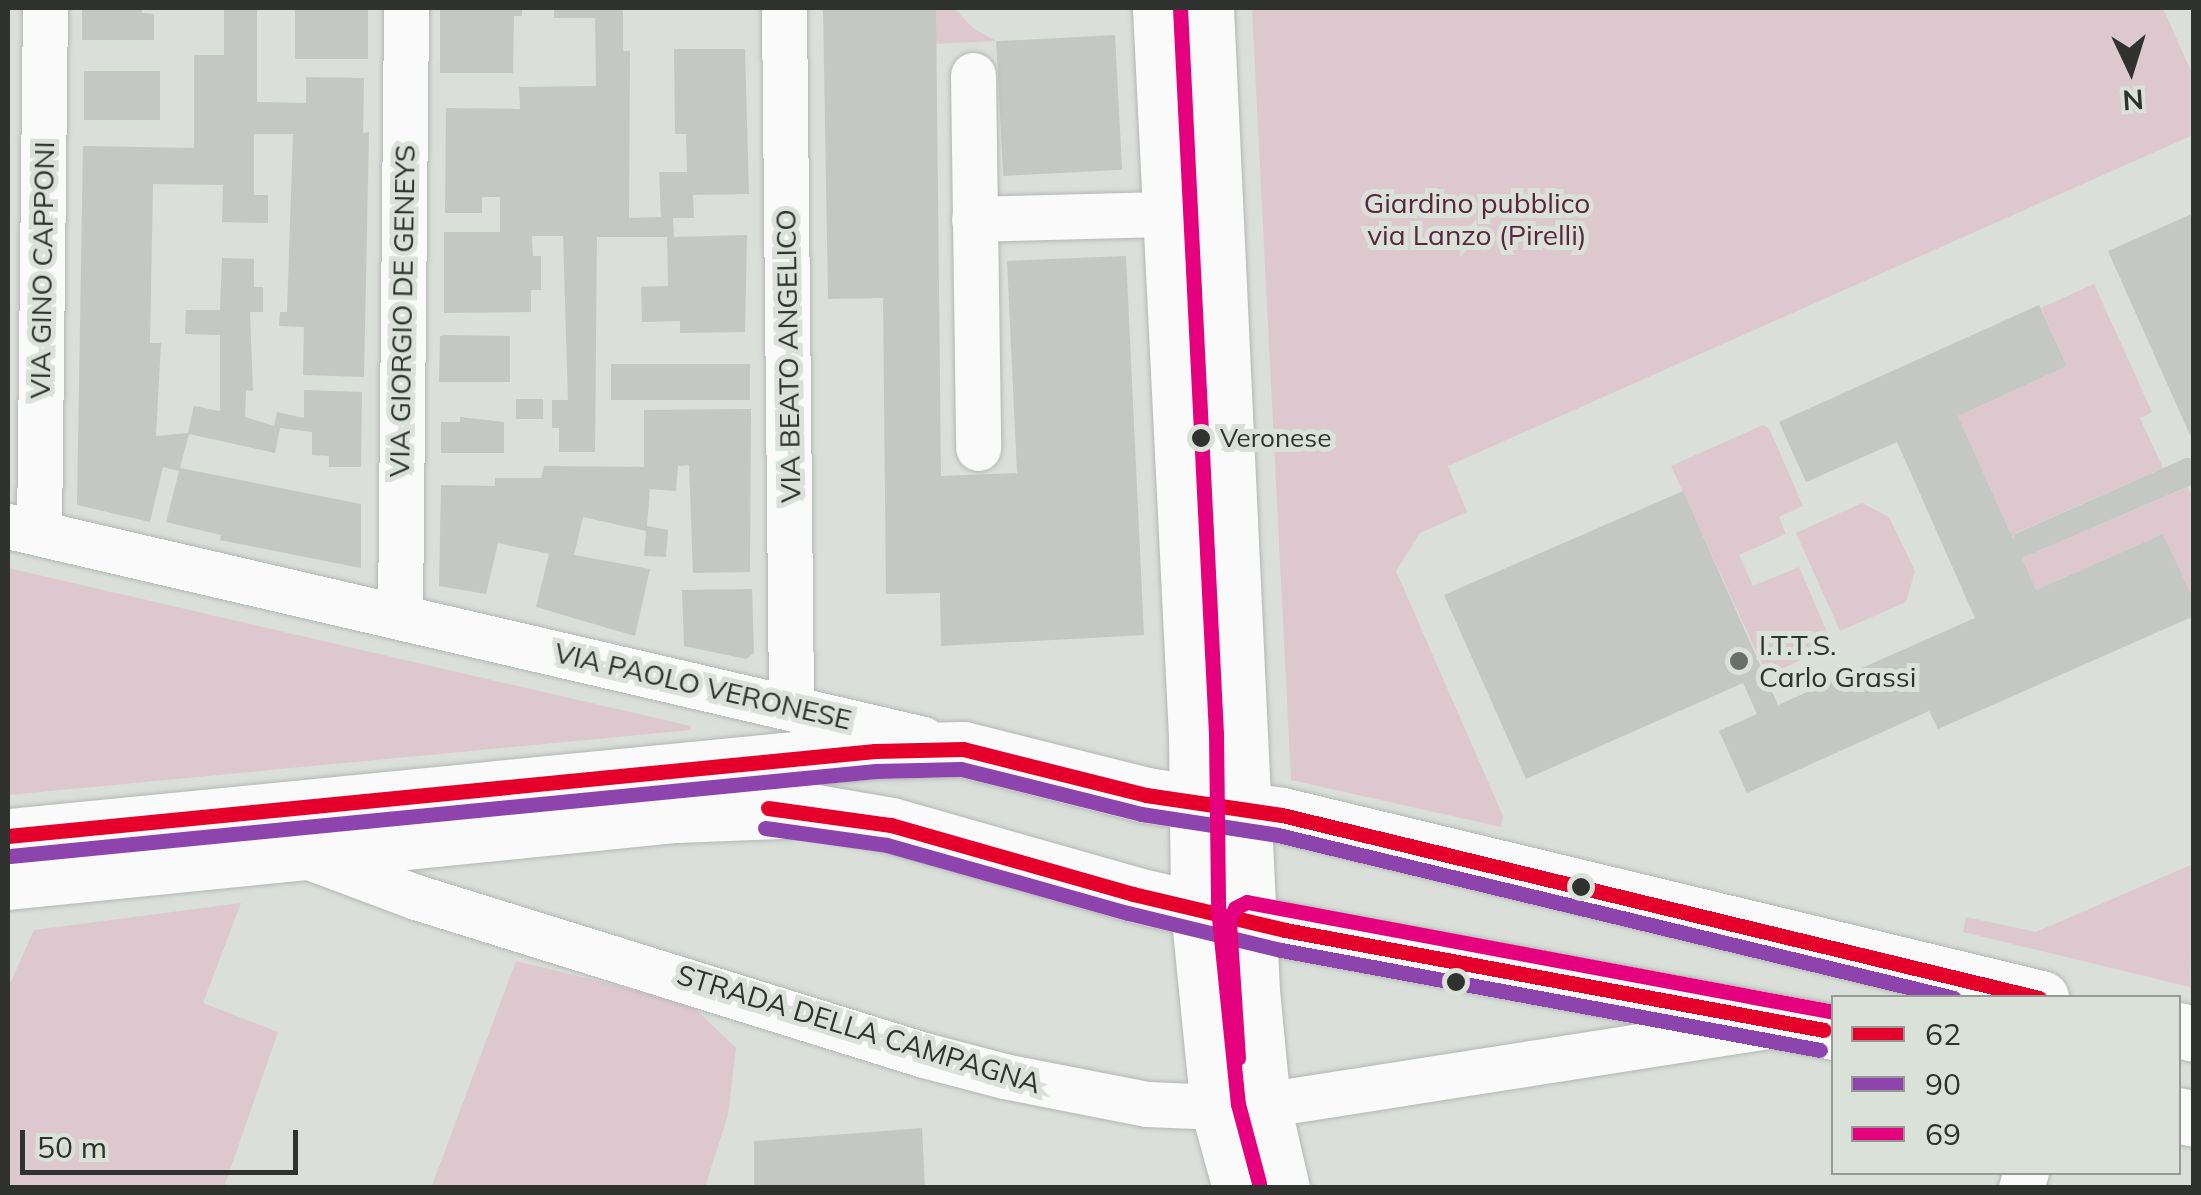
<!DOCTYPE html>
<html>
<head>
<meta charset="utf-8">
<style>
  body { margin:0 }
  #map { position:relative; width:2201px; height:1195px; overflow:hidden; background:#dadfda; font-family:Mulish,sans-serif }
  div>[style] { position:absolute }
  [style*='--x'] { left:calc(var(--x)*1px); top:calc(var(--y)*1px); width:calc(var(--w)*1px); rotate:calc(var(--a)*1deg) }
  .green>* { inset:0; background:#ddc8d0 }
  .building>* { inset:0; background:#c4c7c3; transform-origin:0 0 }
  .roads { filter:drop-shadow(0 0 2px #b4b7b4) drop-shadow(0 0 2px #b4b7b4) }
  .minor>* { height:45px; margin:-22.5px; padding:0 22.5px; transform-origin:22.5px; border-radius:22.5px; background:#f9faf9 }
  .major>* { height:55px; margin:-27.5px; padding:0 27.5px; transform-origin:27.5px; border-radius:27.5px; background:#f9faf9 }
  .bus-1>* { height:15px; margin:-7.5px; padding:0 7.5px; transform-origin:7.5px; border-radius:7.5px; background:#e4002b }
  .bus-2>* { height:15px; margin:-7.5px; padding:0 7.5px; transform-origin:7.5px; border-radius:7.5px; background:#8e44ad }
  .bus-3>* { height:15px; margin:-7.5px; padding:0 7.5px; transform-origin:7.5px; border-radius:7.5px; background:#e5007d }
  .dots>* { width:28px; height:28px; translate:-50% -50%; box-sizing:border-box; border:5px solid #d9e1d8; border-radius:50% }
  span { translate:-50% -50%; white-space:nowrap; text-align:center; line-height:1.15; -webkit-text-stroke:10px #d9e1d8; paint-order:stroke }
  .bus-label { font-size:26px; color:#2f322f }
  .left { translate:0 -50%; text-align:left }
  .park-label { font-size:28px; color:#5c2441 }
  .street-label { font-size:28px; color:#2f322f }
  .poi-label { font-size:28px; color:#2f322f }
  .frame { position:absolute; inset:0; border:10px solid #2f322f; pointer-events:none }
  .legend { position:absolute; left:1831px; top:995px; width:350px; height:180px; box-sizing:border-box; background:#d9e1d8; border:2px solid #959b94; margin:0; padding:12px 18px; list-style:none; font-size:30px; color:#2f322f }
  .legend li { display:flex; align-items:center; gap:20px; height:50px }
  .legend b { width:50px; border:2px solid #959b94 }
  .north { position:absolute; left:2081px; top:20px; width:100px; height:100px; -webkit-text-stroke:8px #d9e1d8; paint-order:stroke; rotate:176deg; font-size:28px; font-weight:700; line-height:40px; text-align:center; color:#2f322f }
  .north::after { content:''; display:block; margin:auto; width:35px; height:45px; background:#2f322f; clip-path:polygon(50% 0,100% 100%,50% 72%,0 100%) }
  .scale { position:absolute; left:20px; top:1130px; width:278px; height:45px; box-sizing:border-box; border:5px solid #2f322f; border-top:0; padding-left:12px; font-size:30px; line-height:35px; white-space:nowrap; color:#2f322f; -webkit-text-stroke:8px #d9e1d8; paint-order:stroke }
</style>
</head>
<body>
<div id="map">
  <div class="green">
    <div style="clip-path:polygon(936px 8px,954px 8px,973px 28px,996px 41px,936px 44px)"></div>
    <div style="clip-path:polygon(1252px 8px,2163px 8px,2193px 76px,2193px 135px,1448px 466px,1467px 512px,1420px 533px,1396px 571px,1503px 816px,1501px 827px,1291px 780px)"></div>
    <div style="clip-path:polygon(2094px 284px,2152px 412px,2140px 418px,2163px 468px,2016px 533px,2013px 539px,1958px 416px,2067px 366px,2041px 308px)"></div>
    <div style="clip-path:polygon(1763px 425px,1769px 428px,1803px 506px,1779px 517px,1786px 534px,1739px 555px,1753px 586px,1799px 567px,1833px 646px,1767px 675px,1671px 466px)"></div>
    <div style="clip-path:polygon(2188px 487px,2193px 499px,2193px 601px,2163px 534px,2036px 590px,2022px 558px)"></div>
    <div style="clip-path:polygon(1862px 503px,1889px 517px,1915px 571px,1906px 602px,1840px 631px,1796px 533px)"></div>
    <div style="clip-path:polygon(8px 568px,691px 726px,691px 730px,8px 795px)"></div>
    <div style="clip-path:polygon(2193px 864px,2190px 987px,1963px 932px,1966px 917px,2036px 932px)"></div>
    <div style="clip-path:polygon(241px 903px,203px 1003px,278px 1032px,224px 1187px,8px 1187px,8px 988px,34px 930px)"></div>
    <div style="clip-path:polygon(516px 961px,689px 1003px,736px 1048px,728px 1115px,705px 1187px,431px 1188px)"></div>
  </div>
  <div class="building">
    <div style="clip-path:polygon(82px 8px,142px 8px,142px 13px,154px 14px,154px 40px,82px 40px)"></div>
    <div style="clip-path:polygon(224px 8px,257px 8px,257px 102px,306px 103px,306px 77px,364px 78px,363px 133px,369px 132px,364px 377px,303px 375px,304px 327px,279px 326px,280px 312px,287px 312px,293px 134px,254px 134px,254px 195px,268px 195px,268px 223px,222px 222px,223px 185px,153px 184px,150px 343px,161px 343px,156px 436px,188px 433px,194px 406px,220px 411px,220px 335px,185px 334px,186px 310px,220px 310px,222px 258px,254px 259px,254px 287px,263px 287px,263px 312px,250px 312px,253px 391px,246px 390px,245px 417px,274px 426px,277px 412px,304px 418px,304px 390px,362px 392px,361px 467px,329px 467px,329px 456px,312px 455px,312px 432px,280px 428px,275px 453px,189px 434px,180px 468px,361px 504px,361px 568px,220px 540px,221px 535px,166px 522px,179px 471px,163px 467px,150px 522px,77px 505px,83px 146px,194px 148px,194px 55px,224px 55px)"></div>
    <div style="left:295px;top:8px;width:73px;height:51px"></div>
    <div style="clip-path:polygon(440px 8px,522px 8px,522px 16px,514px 16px,513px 73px,440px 73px)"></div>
    <div style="clip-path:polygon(554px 8px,623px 8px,623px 51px,630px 51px,629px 218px,661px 217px,659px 172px,687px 172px,686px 134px,675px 134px,674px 49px,745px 49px,749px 194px,693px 195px,694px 218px,673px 218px,674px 237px,747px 235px,745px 332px,680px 333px,680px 321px,642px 322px,641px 287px,668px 286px,667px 237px,597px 237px,595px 452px,559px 452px,559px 428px,552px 428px,552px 400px,568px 400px,563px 236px,532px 236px,533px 256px,541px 256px,541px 290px,531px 290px,531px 312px,444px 313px,444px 232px,500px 232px,500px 197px,482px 197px,482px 213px,445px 213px,446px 108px,520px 109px,519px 87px,596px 86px,595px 18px,554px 18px)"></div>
    <div style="clip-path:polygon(823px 8px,936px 8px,941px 476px,1017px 473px,1007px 261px,1126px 256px,1144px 635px,941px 646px,940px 593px,886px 594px,883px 298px,828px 299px)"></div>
    <div style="left:1115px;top:35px;width:135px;height:119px;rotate:87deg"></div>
    <div style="left:84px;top:71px;width:76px;height:49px"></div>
    <div style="clip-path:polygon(2194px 213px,2194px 444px,2108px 251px)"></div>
    <div style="clip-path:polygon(2039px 305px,2067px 366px,1958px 416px,2013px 539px,2015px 534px,2186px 458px,2194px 458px,2194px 484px,2022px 558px,2036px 590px,2163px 534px,2194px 601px,2194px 616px,1938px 729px,1929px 711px,1747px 793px,1719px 731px,1757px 714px,1743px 683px,1526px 779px,1444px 595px,1683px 491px,1778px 705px,1975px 618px,1897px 442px,1806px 482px,1779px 422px)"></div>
    <div style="clip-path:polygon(444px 335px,510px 336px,510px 382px,439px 382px,440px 336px)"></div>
    <div style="left:750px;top:364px;width:36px;height:139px;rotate:90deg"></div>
    <div style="left:516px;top:399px;width:27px;height:20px"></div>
    <div style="clip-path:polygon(751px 409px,750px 572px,693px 573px,689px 465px,678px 466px,676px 491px,650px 489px,647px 526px,668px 530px,666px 557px,644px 556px,646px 531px,583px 517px,574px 555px,650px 569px,635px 636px,536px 607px,549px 554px,498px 543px,486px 594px,439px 586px,441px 485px,495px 486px,495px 478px,541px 478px,544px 466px,644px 467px,644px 410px)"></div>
    <div style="clip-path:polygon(460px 417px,504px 422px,504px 453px,441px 453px,441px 422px,460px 422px)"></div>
    <div style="clip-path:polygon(752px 589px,754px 653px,746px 659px,684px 646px,682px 590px)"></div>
    <div style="clip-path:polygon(922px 1128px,925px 1188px,754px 1188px,754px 1141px)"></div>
  </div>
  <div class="roads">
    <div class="minor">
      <div style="--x:784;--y:8;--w:697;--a:89.42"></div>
      <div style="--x:973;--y:75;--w:373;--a:89.2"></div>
      <div style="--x:974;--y:219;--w:196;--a:-1.5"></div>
      <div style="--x:8;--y:526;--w:939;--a:13.1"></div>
      <div style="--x:39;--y:533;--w:525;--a:-89.35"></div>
      <div style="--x:400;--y:615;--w:607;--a:-89.43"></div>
      <div style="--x:301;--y:854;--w:123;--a:20.5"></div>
      <div style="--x:416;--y:897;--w:532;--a:17.28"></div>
      <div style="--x:924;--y:1055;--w:83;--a:14.7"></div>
      <div style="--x:1004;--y:1076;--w:146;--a:11.1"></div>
      <div style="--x:1147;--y:1104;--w:97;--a:2.4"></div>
      <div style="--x:1244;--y:1108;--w:530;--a:-8.89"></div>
      <div style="--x:2021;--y:1188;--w:17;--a:-73"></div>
    </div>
    <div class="major">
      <div style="--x:1160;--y:8;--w:728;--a:87.17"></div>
      <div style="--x:1196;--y:735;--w:174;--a:89.3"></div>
      <div style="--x:1198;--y:909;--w:200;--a:84.3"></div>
      <div style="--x:1218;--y:1108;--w:83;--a:74.6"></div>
      <div style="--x:1206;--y:8;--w:984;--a:87.32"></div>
      <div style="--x:1252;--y:991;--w:116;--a:84.5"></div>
      <div style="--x:1263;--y:1106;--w:84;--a:77"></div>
      <div style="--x:8;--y:836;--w:871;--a:-5.6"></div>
      <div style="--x:875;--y:751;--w:88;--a:-1.3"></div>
      <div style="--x:963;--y:749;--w:189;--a:14.1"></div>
      <div style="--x:1146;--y:795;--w:137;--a:8.4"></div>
      <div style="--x:1282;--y:815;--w:781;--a:13.56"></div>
      <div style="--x:8;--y:882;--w:671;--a:-5.73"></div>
      <div style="--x:676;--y:815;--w:129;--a:-2.2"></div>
      <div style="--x:805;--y:810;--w:87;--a:9.9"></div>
      <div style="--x:891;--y:825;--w:252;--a:15.9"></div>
      <div style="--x:1133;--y:894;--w:156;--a:13.3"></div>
      <div style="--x:1285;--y:930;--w:558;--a:10.53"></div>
      <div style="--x:2178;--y:1030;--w:16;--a:14"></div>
      <div style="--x:2178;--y:1115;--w:16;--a:14"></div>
    </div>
  </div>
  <div class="bus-1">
    <div style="--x:768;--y:808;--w:124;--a:7.9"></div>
    <div style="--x:891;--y:825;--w:252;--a:15.9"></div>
    <div style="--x:1133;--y:894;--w:156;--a:13.3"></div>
    <div style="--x:1285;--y:930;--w:548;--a:10.51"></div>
    <div style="--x:8;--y:836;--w:871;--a:-5.6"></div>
    <div style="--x:875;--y:751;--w:88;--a:-1.3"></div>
    <div style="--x:963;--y:749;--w:189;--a:14.1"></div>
    <div style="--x:1146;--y:795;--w:137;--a:8.4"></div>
    <div style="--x:1282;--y:815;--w:779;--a:13.59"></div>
  </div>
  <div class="bus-2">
    <div style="--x:765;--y:828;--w:123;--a:7.9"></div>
    <div style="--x:887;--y:845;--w:250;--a:15.8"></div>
    <div style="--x:1128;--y:913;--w:157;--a:13.6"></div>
    <div style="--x:1281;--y:950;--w:548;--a:10.51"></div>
    <div style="--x:10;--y:856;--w:870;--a:-5.61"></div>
    <div style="--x:876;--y:771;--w:85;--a:-1.3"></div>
    <div style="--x:961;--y:769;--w:186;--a:14"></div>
    <div style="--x:1141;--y:814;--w:139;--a:8.7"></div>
    <div style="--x:1278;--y:835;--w:695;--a:13.56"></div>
  </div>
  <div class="bus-3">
    <div style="--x:1180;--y:8;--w:727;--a:87.16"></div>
    <div style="--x:1216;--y:734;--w:174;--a:89.3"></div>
    <div style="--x:1218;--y:908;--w:197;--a:84.2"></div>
    <div style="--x:1238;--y:1104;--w:82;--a:75.1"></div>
    <div style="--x:1238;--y:1058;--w:137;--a:-93.8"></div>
    <div style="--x:1229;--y:921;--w:14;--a:-65"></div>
    <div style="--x:1235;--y:908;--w:13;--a:-27"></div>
    <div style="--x:1247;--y:902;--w:597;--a:10.61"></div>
  </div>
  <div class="dots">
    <div style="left:1201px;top:438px;background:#2f322f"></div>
    <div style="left:1739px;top:661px;background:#6b6f6b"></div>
    <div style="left:1581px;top:887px;background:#2f322f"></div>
    <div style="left:1456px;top:982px;background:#2f322f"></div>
  </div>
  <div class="bus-label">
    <span class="left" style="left:1220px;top:438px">Veronese</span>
  </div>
  <div class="park-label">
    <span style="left:1477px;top:219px">Giardino pubblico<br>via Lanzo (Pirelli)</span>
  </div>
  <div class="street-label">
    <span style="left:42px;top:270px;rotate:-89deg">VIA GINO CAPPONI</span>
    <span style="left:402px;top:311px;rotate:-89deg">VIA GIORGIO DE GENEYS</span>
    <span style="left:788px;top:356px;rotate:-91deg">VIA BEATO ANGELICO</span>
    <span style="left:703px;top:686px;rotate:13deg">VIA PAOLO VERONESE</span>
    <span style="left:859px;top:1029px;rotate:17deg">STRADA DELLA CAMPAGNA</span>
  </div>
  <div class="poi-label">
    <span class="left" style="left:1759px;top:661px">I.T.T.S.<br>Carlo Grassi</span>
  </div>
  <div class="frame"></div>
  <ul class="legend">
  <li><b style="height:12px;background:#e4002b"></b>62</li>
  <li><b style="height:12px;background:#8e44ad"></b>90</li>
  <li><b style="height:12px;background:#e5007d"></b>69</li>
  </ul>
  <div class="north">N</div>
  <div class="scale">50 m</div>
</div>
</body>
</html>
